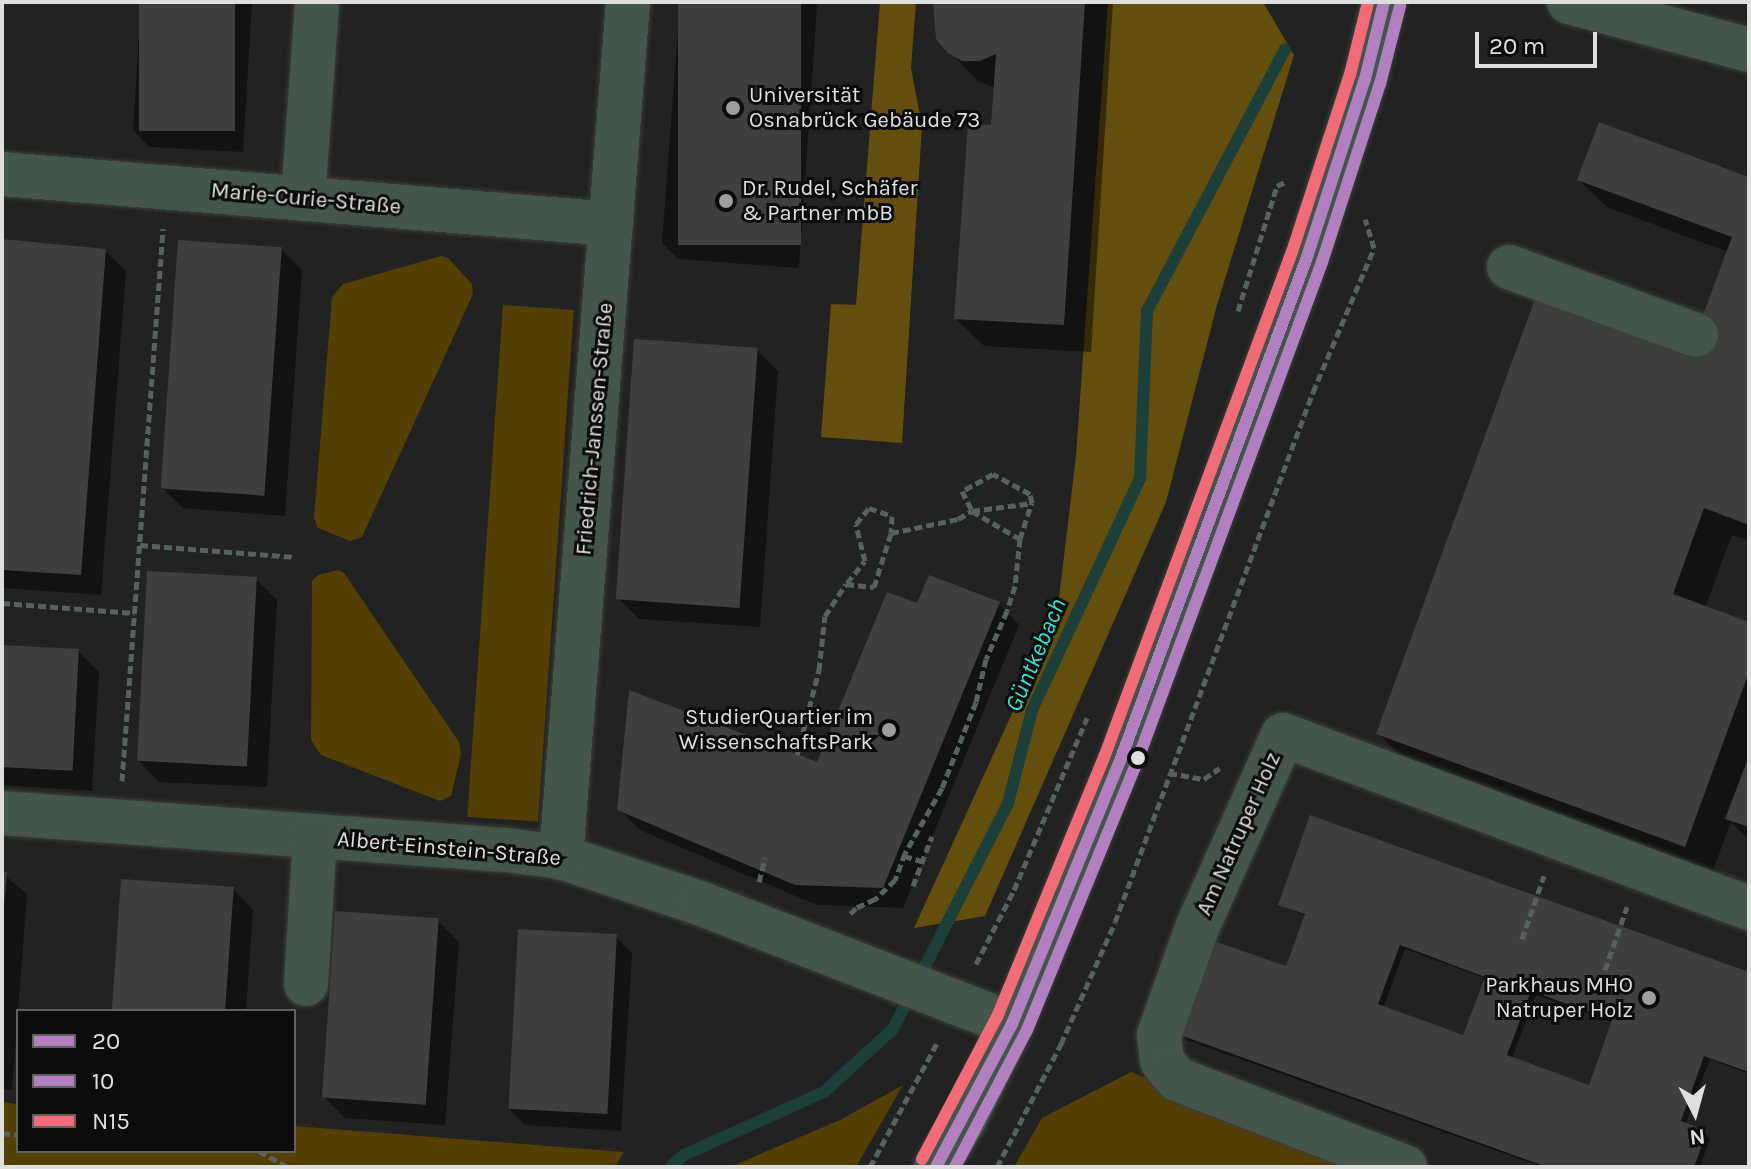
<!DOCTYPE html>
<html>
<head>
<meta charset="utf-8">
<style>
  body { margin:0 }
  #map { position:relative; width:1751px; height:1169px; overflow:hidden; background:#212221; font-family:Karla,sans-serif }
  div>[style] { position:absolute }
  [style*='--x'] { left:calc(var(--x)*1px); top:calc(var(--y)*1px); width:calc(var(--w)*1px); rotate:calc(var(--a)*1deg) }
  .green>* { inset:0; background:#543f04; transform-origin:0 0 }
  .forest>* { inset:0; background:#644e0e }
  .shadow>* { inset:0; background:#0007 }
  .stream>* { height:12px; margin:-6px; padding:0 6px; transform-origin:6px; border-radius:6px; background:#1c3f3a }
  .building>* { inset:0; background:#3f3f3e; transform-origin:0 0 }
  .path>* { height:5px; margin-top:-2.5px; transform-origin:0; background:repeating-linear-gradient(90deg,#57625c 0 8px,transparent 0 12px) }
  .roads { filter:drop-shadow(0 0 2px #3c3d3b) drop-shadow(0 0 2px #3c3d3b) }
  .minor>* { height:44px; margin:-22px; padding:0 22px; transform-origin:22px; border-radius:22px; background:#44554c }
  .bus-1>* { height:12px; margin:-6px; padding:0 6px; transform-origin:6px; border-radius:6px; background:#b280c0 }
  .bus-2>* { height:12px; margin:-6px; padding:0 6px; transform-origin:6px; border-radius:6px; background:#b280c0 }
  .bus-3>* { height:12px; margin:-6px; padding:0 6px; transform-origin:6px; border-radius:6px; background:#f46b78 }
  .dots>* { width:22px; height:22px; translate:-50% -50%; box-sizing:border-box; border:4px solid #0b0c0b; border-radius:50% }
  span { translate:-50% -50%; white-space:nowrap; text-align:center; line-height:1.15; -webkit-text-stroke:6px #0b0c0b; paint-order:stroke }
  .poi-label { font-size:22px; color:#dfe0de }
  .left { translate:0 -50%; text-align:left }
  .right { translate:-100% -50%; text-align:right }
  .street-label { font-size:22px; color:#dfe0de }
  .water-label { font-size:24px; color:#2de9d5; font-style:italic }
  .frame { position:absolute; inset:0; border:4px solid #dfe0de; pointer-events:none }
  .legend { position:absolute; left:16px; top:1009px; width:280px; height:144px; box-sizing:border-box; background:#0b0c0b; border:2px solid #60615f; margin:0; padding:10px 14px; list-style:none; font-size:24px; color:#dfe0de }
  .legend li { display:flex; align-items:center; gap:16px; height:40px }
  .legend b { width:40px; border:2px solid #60615f }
  .north { position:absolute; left:1655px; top:1073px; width:80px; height:80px; -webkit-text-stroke:6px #0b0c0b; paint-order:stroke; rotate:174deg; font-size:22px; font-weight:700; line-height:32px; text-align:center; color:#dfe0de }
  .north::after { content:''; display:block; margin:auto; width:28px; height:36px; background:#dfe0de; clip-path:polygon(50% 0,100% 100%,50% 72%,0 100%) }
  .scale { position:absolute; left:1475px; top:32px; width:122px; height:36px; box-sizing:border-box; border:4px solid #dfe0de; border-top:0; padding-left:10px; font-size:24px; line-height:28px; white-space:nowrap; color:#dfe0de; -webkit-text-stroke:6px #0b0c0b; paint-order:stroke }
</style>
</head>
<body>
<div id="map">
  <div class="green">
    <div style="clip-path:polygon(441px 256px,448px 258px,472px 284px,473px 294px,362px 537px,350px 541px,318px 528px,314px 518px,332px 297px,343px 284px)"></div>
    <div style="left:503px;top:305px;width:71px;height:513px;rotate:4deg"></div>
    <div style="clip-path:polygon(338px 570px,344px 573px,459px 742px,461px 754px,451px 796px,440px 801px,321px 755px,311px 740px,312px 581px,318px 575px)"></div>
    <div style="clip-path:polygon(1131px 1072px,1374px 1167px,1014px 1167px,1042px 1118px)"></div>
    <div style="clip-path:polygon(903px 1085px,856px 1167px,730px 1167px,840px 1120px)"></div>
    <div style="clip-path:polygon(2px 1102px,18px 1104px,18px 1151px,294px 1151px,294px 1126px,624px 1152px,615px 1167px,2px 1167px)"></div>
  </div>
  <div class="forest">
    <div style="clip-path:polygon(880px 2px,916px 2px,911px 68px,922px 126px,902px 443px,821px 437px,831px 304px,856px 305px)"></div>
    <div style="clip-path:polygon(1108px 2px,1263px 2px,1294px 55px,1217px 305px,1166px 502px,985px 916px,914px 928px,1057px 615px,1076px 456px)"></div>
  </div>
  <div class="shadow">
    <div style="clip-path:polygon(141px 2px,252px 2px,243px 152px,149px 147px,133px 130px)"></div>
    <div style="clip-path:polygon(680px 2px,813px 2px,817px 6px,799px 268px,678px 259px,662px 243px)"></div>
    <div style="clip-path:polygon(935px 2px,1113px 2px,1091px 352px,984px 346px,956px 319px,993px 127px,996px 88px,978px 81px,950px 52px)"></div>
    <div style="clip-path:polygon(1749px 179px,1749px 541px,1732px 535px,1705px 608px,1749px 624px,1749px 840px,1731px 822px,1712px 873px,1405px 761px,1378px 733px,1690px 358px,1728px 252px,1607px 207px,1579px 180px)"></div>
    <div style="clip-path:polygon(2px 242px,105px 251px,126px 271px,101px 595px,2px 588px)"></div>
    <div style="clip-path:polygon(281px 249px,302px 270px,285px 516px,183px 508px,162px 488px)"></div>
    <div style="clip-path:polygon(757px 350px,778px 371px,760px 627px,639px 619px,618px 598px)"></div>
    <div style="clip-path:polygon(256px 579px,277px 600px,267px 787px,159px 782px,139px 761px)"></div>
    <div style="clip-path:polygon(999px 604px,1019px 625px,903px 908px,817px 905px,640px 830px,619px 809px,818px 765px,918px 606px)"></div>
    <div style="clip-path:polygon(2px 647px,78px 651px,99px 672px,92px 791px,2px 785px)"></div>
    <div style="clip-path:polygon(2px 873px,27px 894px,12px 1090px,2px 1089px)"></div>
    <div style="clip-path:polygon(233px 889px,253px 910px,246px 1011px,114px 1011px)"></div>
    <div style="clip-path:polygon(evenodd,1280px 904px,1749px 974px,1749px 1074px,1710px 1059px,1685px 1125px,1710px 1138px,1700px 1167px,1542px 1167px,1187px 1040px,1182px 1035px,1287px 969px,1306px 916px,1280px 904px,1405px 949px,1487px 979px,1465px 1038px,1383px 1008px,1405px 949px,1280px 904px,1536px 995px,1614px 1023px,1590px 1087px,1512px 1058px,1536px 995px)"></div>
    <div style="clip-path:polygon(438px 921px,459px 942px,445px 1125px,345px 1118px,324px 1097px)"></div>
    <div style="clip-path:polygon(616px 937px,632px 953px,621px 1131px,525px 1125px,509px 1109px)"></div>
  </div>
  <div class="stream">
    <div style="--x:670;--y:1167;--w:18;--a:-41"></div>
    <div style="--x:684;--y:1155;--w:154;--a:-24.2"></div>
    <div style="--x:824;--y:1092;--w:93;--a:-42.4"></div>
    <div style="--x:893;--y:1029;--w:254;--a:-63"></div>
    <div style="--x:1008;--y:803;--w:96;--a:-75.5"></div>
    <div style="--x:1032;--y:710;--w:256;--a:-65"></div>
    <div style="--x:1140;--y:478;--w:167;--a:-87.6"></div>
    <div style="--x:1147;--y:311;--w:296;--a:-62.2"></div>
  </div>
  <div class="building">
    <div style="left:139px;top:2px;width:96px;height:129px"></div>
    <div style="left:678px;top:2px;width:123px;height:243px"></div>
    <div style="clip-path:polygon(933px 2px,1085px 2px,1064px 325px,954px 319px,968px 124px,991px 125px,996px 54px,980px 61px,962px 61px,948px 53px,936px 39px)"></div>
    <div style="clip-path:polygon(1599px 122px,1749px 177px,1749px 525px,1704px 508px,1673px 594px,1749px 622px,1749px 672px,1685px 847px,1376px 734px,1535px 299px,1688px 355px,1732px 237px,1577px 180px)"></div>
    <div style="clip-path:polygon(2px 239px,106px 249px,81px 575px,2px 570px)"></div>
    <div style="left:178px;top:240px;width:104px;height:249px;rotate:4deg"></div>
    <div style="left:634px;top:339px;width:124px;height:261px;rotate:4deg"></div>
    <div style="left:147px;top:571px;width:110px;height:190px;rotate:3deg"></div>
    <div style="clip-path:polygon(929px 575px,1000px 602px,883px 888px,795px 885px,617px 810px,629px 690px,817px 762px,887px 592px,917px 603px)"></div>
    <div style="left:2px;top:645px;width:77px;height:122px;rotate:3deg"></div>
    <div style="clip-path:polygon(1749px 756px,1749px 827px,1725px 819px)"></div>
    <div style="clip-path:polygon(evenodd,1310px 815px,1749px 972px,1749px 1072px,1704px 1056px,1681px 1121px,1707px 1131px,1694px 1167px,1547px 1167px,1180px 1035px,1214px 941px,1286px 966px,1305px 914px,1278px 905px,1310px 815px,1400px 945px,1485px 977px,1463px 1035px,1378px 1004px,1400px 945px,1310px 815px,1531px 991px,1612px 1020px,1589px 1085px,1507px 1055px,1531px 991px)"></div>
    <div style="clip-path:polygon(2px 871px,7px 872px,4px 905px,2px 905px)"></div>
    <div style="left:121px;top:879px;width:113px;height:132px;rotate:4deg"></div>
    <div style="left:335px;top:911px;width:104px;height:187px;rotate:4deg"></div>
    <div style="left:518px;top:929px;width:99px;height:180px;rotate:3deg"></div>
  </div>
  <div class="path">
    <div style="--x:1238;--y:311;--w:131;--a:-72.7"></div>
    <div style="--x:1277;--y:186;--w:11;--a:-27"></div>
    <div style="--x:1020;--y:539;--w:38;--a:-72"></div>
    <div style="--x:1032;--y:503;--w:9;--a:-103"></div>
    <div style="--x:1030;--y:494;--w:42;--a:-151.6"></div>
    <div style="--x:993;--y:474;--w:35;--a:151"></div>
    <div style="--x:962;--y:491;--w:22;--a:63"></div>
    <div style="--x:972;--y:511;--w:61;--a:-7.6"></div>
    <div style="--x:140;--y:545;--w:155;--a:4.4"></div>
    <div style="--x:847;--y:583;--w:28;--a:-51"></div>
    <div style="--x:865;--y:561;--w:38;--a:-104"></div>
    <div style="--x:856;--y:524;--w:21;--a:-51"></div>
    <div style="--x:869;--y:508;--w:24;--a:19"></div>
    <div style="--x:892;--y:516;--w:17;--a:93"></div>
    <div style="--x:2;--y:603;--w:133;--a:4.3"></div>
    <div style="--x:797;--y:755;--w:88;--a:-75.5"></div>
    <div style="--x:819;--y:670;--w:54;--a:-83.7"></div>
    <div style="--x:825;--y:616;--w:38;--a:-57"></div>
    <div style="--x:846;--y:584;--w:28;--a:6"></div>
    <div style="--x:874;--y:587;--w:57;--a:-72.5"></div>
    <div style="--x:891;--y:533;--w:68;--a:-11.8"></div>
    <div style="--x:958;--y:519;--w:16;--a:-30"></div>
    <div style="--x:972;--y:511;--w:56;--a:30.3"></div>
    <div style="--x:1020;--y:539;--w:47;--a:96.1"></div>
    <div style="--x:1015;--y:586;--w:26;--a:108"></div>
    <div style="--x:1007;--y:611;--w:52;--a:113.6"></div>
    <div style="--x:986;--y:659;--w:44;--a:103.1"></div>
    <div style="--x:976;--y:702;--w:92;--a:111.6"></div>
    <div style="--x:942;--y:788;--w:75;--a:119.6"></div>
    <div style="--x:905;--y:853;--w:29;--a:110"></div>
    <div style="--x:895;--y:880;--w:28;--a:136"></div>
    <div style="--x:875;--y:899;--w:21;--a:155"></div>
    <div style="--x:856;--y:908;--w:10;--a:135"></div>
    <div style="--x:1169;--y:773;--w:36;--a:10"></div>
    <div style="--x:1204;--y:779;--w:19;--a:-35"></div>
    <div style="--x:122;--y:781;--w:554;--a:-85.75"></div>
    <div style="--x:904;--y:856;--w:19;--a:16"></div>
    <div style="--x:759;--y:882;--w:25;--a:-76"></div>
    <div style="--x:913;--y:886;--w:53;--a:-69.2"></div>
    <div style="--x:1522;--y:939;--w:67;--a:-70.8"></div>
    <div style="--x:976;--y:964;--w:83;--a:-62.8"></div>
    <div style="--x:1014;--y:890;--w:187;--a:-67"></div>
    <div style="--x:1605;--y:970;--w:67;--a:-70.8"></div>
    <div style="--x:2;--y:1133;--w:16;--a:7"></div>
    <div style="--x:259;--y:1151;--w:33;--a:29"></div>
    <div style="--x:870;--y:1167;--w:143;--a:-61.6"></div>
    <div style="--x:997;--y:1167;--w:139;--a:-62.5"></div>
    <div style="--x:1061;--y:1044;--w:133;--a:-66.1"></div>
    <div style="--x:1115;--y:922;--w:566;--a:-69.52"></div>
    <div style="--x:1313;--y:392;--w:156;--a:-67"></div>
    <div style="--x:1374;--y:248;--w:30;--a:-107"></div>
  </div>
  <div class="roads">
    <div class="minor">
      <div style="--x:1569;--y:2;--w:186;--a:14.9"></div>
      <div style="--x:2;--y:174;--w:611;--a:4.69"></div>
      <div style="--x:303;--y:199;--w:197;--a:-85.9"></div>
      <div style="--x:1509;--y:267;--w:199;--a:20"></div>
      <div style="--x:2;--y:813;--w:505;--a:4.2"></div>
      <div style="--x:506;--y:850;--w:55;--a:7.3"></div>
      <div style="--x:561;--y:857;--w:149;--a:18.4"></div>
      <div style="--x:702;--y:904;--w:332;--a:21.2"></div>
      <div style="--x:561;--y:857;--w:858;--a:-85.52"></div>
      <div style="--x:306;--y:984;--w:147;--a:-86.5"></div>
      <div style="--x:936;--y:1167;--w:55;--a:-59.2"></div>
      <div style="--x:964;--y:1120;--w:107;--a:-63.4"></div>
      <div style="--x:1012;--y:1024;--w:284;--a:-67.7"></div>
      <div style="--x:1120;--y:761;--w:538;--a:-69.64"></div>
      <div style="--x:1307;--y:257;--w:187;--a:-72"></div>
      <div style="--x:1365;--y:79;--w:79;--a:-76.1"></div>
      <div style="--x:1405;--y:1167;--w:244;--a:-158.9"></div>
      <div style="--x:1177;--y:1079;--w:23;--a:-130"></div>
      <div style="--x:1162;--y:1061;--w:26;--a:-97"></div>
      <div style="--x:1159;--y:1035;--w:114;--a:-70.4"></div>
      <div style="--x:1197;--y:928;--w:211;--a:-66"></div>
      <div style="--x:1283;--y:735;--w:497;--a:20.4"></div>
    </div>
  </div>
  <div class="bus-1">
    <div style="--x:936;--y:1167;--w:162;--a:-62"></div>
    <div style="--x:1012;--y:1024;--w:284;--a:-67.7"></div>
    <div style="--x:1120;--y:761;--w:538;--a:-69.64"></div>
    <div style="--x:1307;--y:257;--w:187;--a:-72"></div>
    <div style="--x:1365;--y:79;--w:79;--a:-76.1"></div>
  </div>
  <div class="bus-2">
    <div style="--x:955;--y:1167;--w:155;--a:-62.3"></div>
    <div style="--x:1027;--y:1030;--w:284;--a:-67.7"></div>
    <div style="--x:1135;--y:767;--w:539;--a:-69.68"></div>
    <div style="--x:1322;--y:262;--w:187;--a:-72"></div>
    <div style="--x:1380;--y:84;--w:81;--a:-75.6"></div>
  </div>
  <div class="bus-3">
    <div style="--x:922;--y:1159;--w:161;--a:-62.2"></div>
    <div style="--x:997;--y:1017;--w:283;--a:-67.6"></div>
    <div style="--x:1105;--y:755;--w:537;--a:-69.61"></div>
    <div style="--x:1292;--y:252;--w:186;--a:-71.9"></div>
    <div style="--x:1350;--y:75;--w:75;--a:-76.1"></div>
  </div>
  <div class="dots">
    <div style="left:733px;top:108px;background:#9c9e9c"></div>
    <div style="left:726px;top:201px;background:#9c9e9c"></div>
    <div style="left:889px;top:730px;background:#9c9e9c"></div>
    <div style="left:1138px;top:758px;background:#dfe0de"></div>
    <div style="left:1649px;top:998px;background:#9c9e9c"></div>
  </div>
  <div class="poi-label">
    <span class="left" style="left:749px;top:108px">Universität<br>Osnabrück Gebäude 73</span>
    <span class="left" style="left:742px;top:201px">Dr. Rudel, Schäfer<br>&amp; Partner mbB</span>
    <span class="right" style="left:873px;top:730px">StudierQuartier im<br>WissenschaftsPark</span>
    <span class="right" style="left:1633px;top:998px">Parkhaus MHO<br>Natruper Holz</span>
  </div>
  <div class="street-label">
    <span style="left:306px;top:199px;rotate:5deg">Marie-Curie-Straße</span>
    <span style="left:595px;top:429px;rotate:-85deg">Friedrich-Janssen-Straße</span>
    <span style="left:1239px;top:834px;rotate:-66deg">Am Natruper Holz</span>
    <span style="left:449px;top:849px;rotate:5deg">Albert-Einstein-Straße</span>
  </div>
  <div class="water-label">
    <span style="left:1036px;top:655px;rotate:-67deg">Güntkebach</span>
  </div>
  <div class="frame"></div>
  <ul class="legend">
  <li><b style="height:10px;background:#b280c0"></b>20</li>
  <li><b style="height:10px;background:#b280c0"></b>10</li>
  <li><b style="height:10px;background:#f46b78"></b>N15</li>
  </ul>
  <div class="north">N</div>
  <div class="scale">20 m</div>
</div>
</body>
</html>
